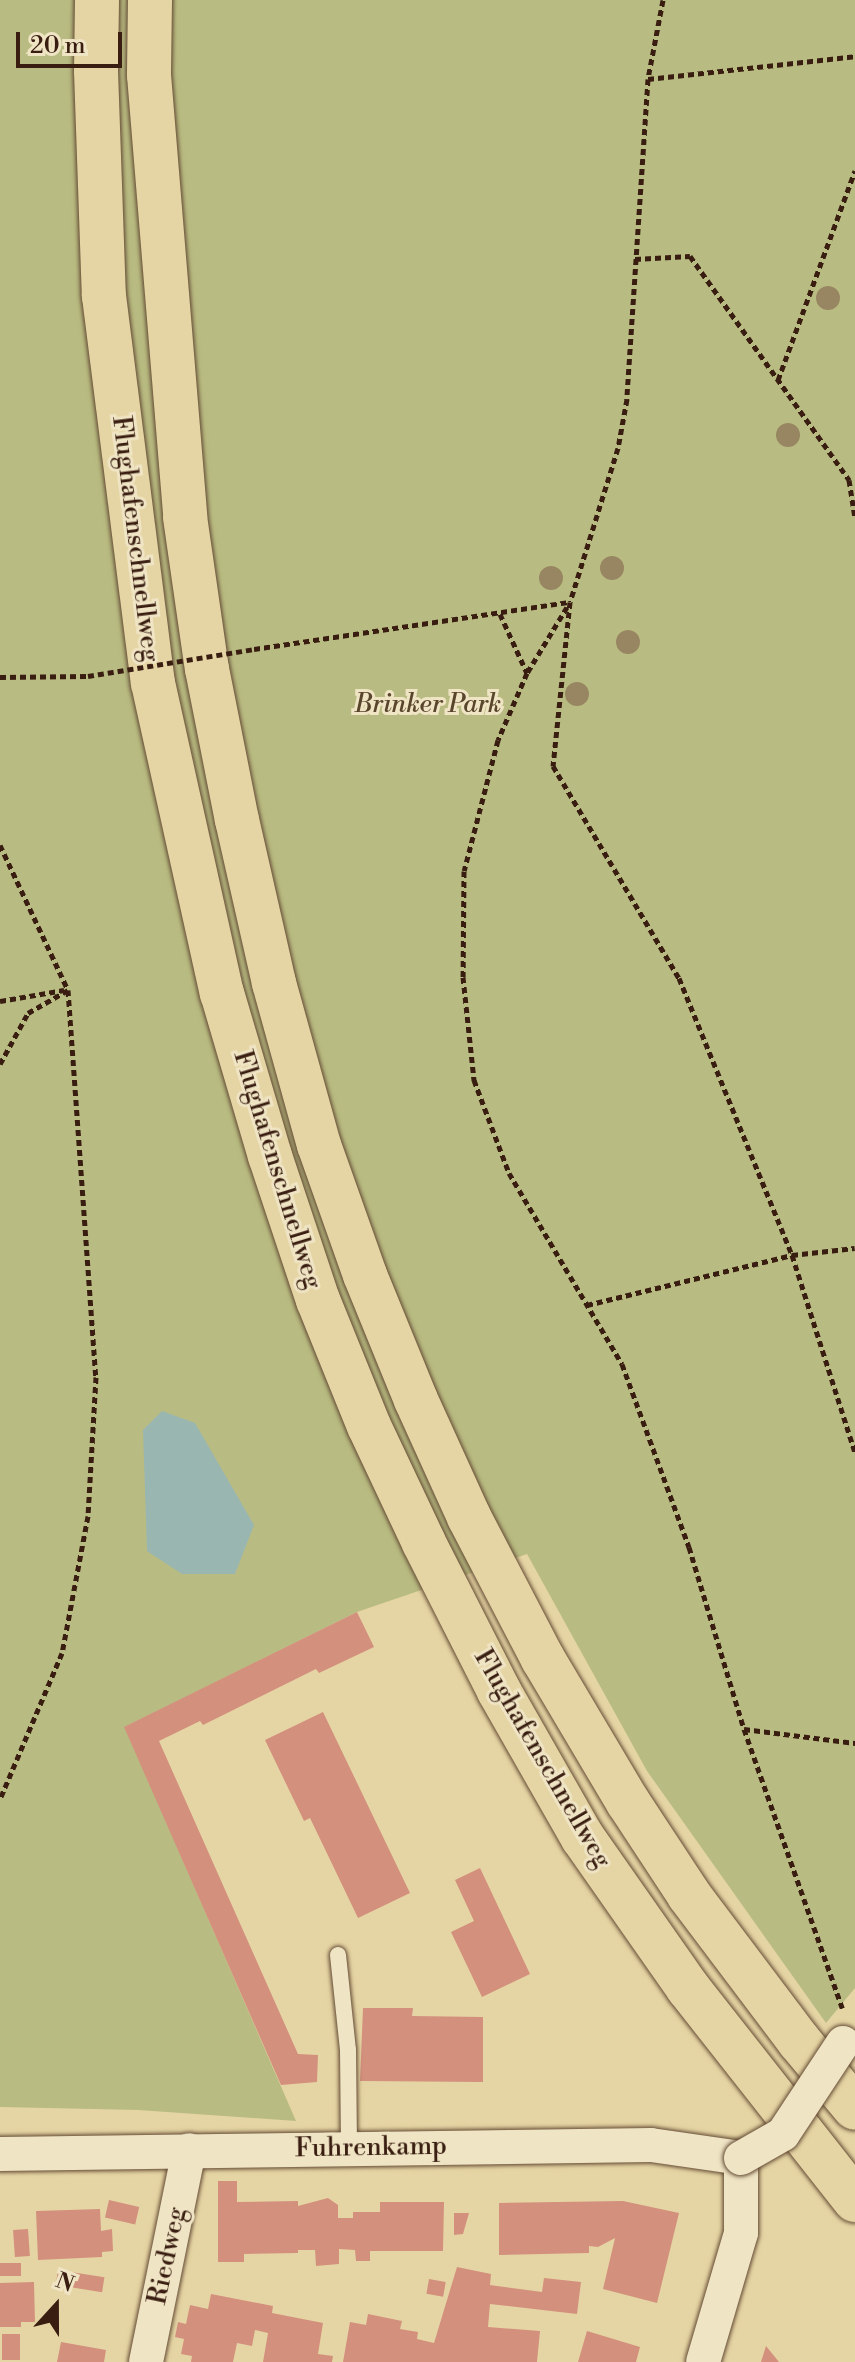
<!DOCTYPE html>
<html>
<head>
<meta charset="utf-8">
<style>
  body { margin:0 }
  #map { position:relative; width:855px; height:2362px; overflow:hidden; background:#e6d5a4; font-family:"Libre Bodoni",serif }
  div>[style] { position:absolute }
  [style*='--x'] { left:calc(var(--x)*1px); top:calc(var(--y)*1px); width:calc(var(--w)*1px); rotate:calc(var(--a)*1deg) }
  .green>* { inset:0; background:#b9bc82 }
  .water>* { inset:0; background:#9ab6b1 }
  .building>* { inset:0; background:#d3907d; transform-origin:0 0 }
  .path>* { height:5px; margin-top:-2.5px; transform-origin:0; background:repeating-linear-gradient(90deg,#381d10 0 6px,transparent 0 10px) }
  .roads { filter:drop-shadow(0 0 2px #644b35) drop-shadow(0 0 2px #644b35) }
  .lane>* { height:16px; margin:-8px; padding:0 8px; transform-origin:8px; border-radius:8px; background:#efe4c4 }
  .street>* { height:34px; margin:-17px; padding:0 17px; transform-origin:17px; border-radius:17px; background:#efe4c4 }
  .highway>* { height:44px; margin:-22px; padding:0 22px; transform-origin:22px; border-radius:22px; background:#e6d5a4 }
  .path-bridge>* { height:5px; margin-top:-2.5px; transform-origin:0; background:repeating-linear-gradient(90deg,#381d10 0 6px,transparent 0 10px) }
  .bridges { filter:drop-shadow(0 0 2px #644b35) drop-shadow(0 0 2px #644b35) }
  .street-bridge>* { height:34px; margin:-17px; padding:0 17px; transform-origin:17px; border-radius:17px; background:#efe4c4 }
  .trees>* { width:24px; height:24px; margin:-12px; border-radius:50%; background:#988662 }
  span { translate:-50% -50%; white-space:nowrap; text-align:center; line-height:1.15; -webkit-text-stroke:6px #efe4c4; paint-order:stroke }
  .street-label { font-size:26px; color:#381d10 }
  .park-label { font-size:26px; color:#58452c; font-style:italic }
  .north { position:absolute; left:16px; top:2266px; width:80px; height:80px; -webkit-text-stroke:6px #efe4c4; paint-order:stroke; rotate:21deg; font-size:22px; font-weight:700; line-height:32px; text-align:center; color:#381d10 }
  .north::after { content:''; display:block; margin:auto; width:28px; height:36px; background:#381d10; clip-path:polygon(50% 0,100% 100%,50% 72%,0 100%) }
  .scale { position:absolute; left:16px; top:32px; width:106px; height:36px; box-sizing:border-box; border:4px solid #381d10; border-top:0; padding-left:10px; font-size:24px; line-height:28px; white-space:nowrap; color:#381d10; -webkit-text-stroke:6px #efe4c4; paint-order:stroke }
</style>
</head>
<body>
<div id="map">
  <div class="green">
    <div style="clip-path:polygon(0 0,855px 0,855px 1988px,826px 2023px,647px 1771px,527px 1554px,357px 1612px,125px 1727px,296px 2121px,138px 2110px,0 2107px)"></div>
  </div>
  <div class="water">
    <div style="clip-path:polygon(162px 1411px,195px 1423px,254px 1525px,235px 1574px,182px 1574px,147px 1551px,143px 1430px)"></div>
  </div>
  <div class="building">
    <div style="clip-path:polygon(357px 1612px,374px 1647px,319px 1673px,316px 1669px,203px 1725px,200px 1721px,159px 1741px,298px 2054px,318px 2055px,317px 2082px,281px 2085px,124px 1727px)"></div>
    <div style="clip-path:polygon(323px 1712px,410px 1893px,358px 1918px,310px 1818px,304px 1821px,265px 1740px)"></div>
    <div style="clip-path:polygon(480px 1868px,530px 1974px,482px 1997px,451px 1932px,474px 1921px,455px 1880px)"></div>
    <div style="clip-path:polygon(363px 2008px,413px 2008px,412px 2016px,483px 2017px,483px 2082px,360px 2081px)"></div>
    <div style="clip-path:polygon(218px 2181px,237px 2181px,237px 2202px,298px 2201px,298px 2206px,328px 2198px,338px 2205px,338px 2218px,353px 2218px,353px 2212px,380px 2212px,380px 2202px,444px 2202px,443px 2251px,370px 2251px,370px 2261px,356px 2261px,355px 2250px,339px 2249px,339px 2264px,316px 2266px,315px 2250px,298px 2250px,298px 2253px,244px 2254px,244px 2262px,218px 2262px)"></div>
    <div style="left:109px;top:2200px;width:31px;height:18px;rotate:13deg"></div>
    <div style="clip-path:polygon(623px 2201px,679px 2213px,657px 2303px,603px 2289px,615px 2238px,598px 2247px,589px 2246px,589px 2253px,499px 2255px,499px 2203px)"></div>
    <div style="clip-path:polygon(100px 2209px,101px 2231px,112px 2229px,113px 2251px,102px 2252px,102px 2257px,38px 2260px,36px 2211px)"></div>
    <div style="clip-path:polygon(454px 2213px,469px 2213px,463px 2234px,454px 2235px)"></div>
    <div style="left:28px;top:2229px;width:27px;height:15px;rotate:86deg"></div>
    <div style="left:0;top:2263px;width:21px;height:13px"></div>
    <div style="clip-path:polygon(457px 2267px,491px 2274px,490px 2285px,542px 2292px,544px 2278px,581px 2282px,577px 2314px,490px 2304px,488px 2327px,540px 2331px,537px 2362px,343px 2362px,350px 2322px,366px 2325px,368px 2314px,402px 2321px,400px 2329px,418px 2332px,417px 2339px,434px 2343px)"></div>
    <div style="left:58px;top:2270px;width:47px;height:15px;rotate:9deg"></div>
    <div style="left:429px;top:2279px;width:17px;height:15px;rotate:10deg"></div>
    <div style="clip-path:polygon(34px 2282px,35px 2322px,21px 2322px,21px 2327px,0 2327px,0 2283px)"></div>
    <div style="clip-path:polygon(211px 2294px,273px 2306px,272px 2313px,323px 2323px,318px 2354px,333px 2356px,332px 2362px,263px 2362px,268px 2333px,255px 2330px,252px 2346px,237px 2343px,233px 2362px,191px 2362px,192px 2356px,181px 2354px,184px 2339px,175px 2337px,178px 2322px,186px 2324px,190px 2305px,208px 2309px)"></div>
    <div style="clip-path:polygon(587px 2331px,640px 2347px,636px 2362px,578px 2362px)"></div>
    <div style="left:2px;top:2334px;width:18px;height:26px"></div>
    <div style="clip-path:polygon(61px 2342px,106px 2350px,104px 2362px,57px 2362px)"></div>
    <div style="clip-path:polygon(766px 2346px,779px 2362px,761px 2362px)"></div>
  </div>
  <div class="path">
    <div style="--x:663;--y:0;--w:80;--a:100.8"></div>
    <div style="--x:648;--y:79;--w:321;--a:93.8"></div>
    <div style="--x:627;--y:399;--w:50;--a:100.4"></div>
    <div style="--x:618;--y:448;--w:161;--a:107.3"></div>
    <div style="--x:570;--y:602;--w:165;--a:95.9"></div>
    <div style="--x:553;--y:766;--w:247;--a:59.3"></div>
    <div style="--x:679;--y:978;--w:299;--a:67.8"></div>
    <div style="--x:792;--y:1255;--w:207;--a:72.3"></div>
    <div style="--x:648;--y:79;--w:208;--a:-6.3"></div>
    <div style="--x:635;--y:259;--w:55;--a:-3.1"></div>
    <div style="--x:690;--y:256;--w:275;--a:54.6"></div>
    <div style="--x:849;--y:480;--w:36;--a:81"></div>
    <div style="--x:778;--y:380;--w:223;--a:-69.8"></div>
    <div style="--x:567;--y:607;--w:77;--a:121.2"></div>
    <div style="--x:527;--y:673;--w:73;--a:113.4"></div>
    <div style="--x:498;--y:740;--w:135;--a:104.5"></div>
    <div style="--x:464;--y:871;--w:106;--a:90.5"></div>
    <div style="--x:463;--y:977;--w:104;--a:83.9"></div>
    <div style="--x:474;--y:1080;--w:99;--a:69.4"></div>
    <div style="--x:509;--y:1173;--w:222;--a:59.4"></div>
    <div style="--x:622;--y:1364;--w:195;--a:69.9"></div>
    <div style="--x:689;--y:1547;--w:190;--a:73.2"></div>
    <div style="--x:744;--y:1729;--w:296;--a:70.6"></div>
    <div style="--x:500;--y:614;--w:65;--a:65.4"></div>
    <div style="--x:254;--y:649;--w:319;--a:-8.5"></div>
    <div style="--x:0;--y:677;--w:88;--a:-0.7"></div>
    <div style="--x:0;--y:845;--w:160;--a:64.9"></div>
    <div style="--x:68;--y:990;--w:388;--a:85.9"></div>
    <div style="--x:96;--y:1377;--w:139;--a:93.3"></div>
    <div style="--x:88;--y:1516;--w:139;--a:100.7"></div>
    <div style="--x:62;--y:1653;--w:159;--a:113"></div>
    <div style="--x:0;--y:1001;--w:65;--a:-9.8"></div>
    <div style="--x:0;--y:1064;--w:58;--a:-61.2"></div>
    <div style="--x:28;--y:1013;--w:46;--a:-29.9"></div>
    <div style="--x:587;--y:1305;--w:211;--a:-13.7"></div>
    <div style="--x:792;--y:1255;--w:63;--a:-6.3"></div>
    <div style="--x:744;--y:1729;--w:112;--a:7.2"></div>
  </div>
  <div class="roads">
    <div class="lane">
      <div style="--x:338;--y:1955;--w:96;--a:84"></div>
      <div style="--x:348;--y:2050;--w:98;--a:89.4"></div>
    </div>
    <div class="street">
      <div style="--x:0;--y:2154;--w:651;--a:-0.79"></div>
      <div style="--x:651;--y:2145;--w:91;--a:8.2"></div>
      <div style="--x:741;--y:2158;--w:75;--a:90"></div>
      <div style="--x:741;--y:2233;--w:134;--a:106.4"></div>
      <div style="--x:146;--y:2362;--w:216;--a:-78.5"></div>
    </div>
    <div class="highway">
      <div style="--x:97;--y:0;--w:71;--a:90.8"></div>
      <div style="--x:96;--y:71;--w:225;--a:88"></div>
      <div style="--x:104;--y:296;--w:390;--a:82.8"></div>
      <div style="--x:153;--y:683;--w:318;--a:77.5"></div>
      <div style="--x:222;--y:993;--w:170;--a:73.6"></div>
      <div style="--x:270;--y:1156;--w:152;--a:71.6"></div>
      <div style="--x:318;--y:1300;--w:136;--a:68"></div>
      <div style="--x:369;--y:1426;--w:129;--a:64.8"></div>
      <div style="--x:424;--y:1543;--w:166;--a:63.1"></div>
      <div style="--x:499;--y:1691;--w:169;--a:60.3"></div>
      <div style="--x:583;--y:1838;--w:183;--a:55"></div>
      <div style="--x:688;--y:1988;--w:270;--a:51.8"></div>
      <div style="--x:150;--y:0;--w:75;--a:90.8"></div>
      <div style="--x:149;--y:75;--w:443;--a:85.3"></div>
      <div style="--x:185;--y:517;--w:154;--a:81.8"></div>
      <div style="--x:207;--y:669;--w:154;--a:78.8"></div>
      <div style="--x:237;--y:820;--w:167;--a:77.2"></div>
      <div style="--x:274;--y:983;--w:168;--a:74.5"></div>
      <div style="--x:319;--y:1145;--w:138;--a:70.5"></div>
      <div style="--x:365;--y:1275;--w:135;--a:67.8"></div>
      <div style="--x:416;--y:1400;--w:128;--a:65.6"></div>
      <div style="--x:469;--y:1517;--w:160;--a:62.5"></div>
      <div style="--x:543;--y:1659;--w:166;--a:59.3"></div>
      <div style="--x:628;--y:1802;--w:111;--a:56.7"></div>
      <div style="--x:689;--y:1895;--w:183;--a:53"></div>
      <div style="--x:799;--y:2041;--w:87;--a:50.1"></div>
    </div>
  </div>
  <div class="path-bridge">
    <div style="--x:88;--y:676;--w:168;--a:-9.2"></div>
  </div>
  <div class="bridges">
    <div class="street-bridge">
      <div style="--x:741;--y:2158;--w:48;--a:-29.7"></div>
      <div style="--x:783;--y:2134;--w:109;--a:-56.6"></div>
    </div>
  </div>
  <div class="trees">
    <div style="left:828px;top:298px"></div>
    <div style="left:788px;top:435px"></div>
    <div style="left:612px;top:568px"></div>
    <div style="left:551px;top:578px"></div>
    <div style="left:628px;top:642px"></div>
    <div style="left:577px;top:694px"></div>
  </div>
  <div class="street-label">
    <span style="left:135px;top:539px;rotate:83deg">Flughafenschnellweg</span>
    <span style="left:277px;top:1170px;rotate:73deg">Flughafenschnellweg</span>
    <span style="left:542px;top:1759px;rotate:60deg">Flughafenschnellweg</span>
    <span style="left:371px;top:2148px;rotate:-1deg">Fuhrenkamp</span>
    <span style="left:168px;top:2256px;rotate:-78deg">Riedweg</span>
  </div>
  <div class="park-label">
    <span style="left:428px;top:705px">Brinker Park</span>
  </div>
  <div class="north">N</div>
  <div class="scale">20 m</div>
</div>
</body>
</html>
